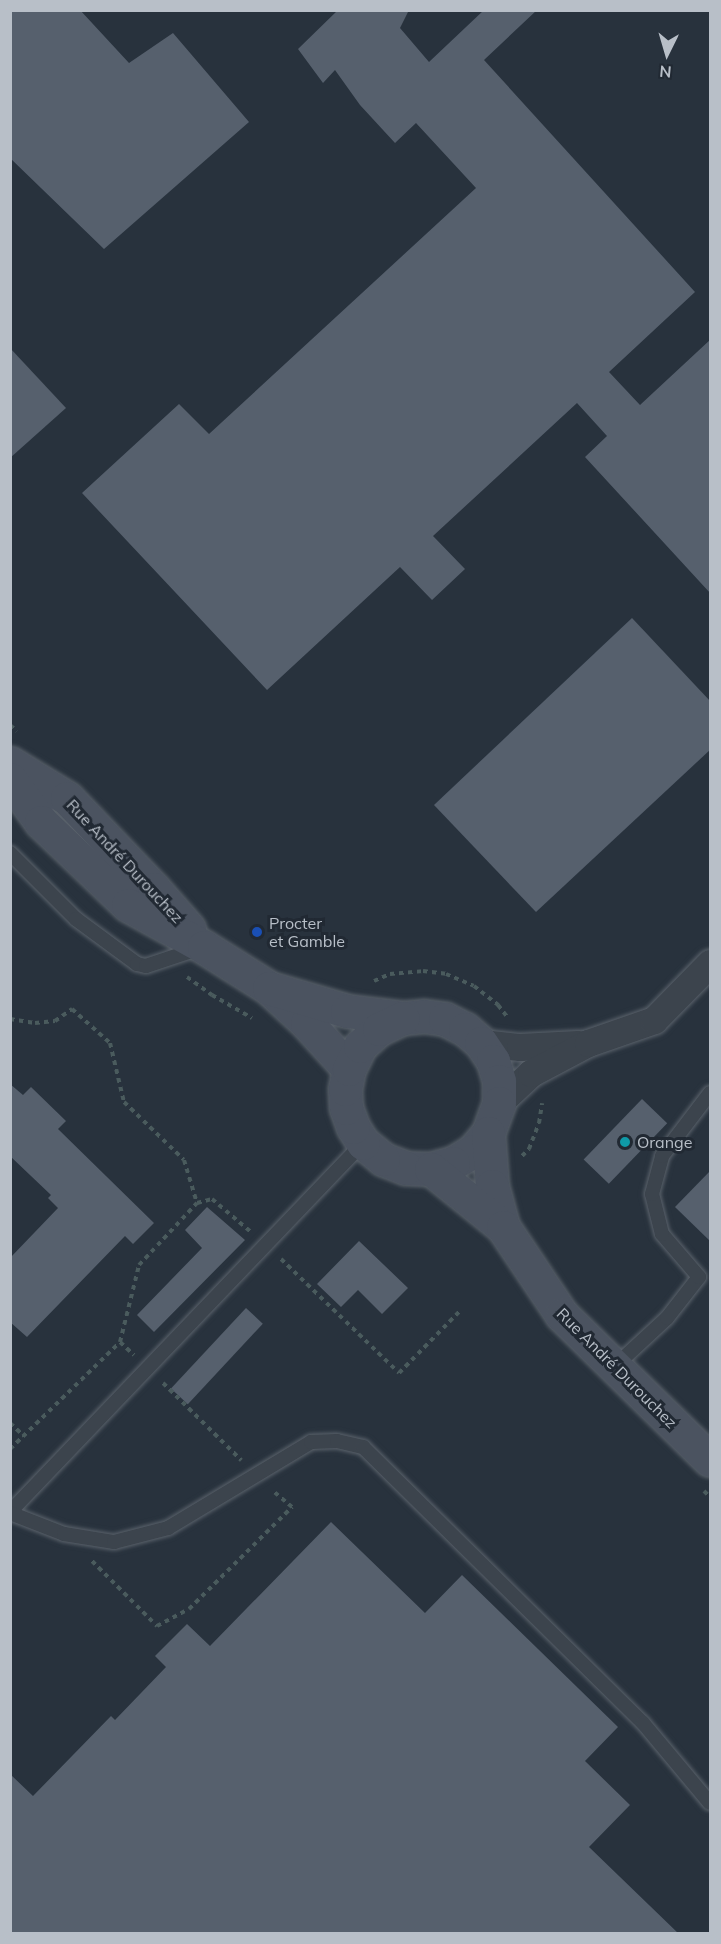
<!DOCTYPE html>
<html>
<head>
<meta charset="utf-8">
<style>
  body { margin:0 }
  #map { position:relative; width:721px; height:1944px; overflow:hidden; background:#28323d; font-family:Mulish,sans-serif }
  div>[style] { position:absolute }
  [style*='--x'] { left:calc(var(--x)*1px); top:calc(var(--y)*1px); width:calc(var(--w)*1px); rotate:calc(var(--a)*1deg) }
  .building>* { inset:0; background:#56606d; transform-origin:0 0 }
  .path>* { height:4px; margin-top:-2px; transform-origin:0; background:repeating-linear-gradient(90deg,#4a5b5d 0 4.5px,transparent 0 9px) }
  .roads { filter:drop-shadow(0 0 2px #5a626b) drop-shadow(0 0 2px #5a626b) }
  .service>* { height:14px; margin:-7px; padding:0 7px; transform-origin:7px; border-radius:7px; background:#3c444d }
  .minor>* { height:27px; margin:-13.5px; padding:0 13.5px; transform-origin:13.5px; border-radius:13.5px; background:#3c444d }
  .secondary>* { height:33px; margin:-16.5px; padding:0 16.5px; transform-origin:16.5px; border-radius:16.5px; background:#4b5360 }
  .dots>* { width:16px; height:16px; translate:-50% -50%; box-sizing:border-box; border:3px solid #212933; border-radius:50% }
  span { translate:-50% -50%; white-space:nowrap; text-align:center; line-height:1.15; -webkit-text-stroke:6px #212933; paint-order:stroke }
  .street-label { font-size:16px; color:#b8bfc8 }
  .poi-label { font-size:16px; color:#b8bfc8 }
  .left { translate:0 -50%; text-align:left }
  .frame { position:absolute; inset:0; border:12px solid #b8bfc8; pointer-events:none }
  .north { position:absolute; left:637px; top:24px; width:60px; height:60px; -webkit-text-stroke:4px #212933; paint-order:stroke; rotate:185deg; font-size:16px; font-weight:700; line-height:24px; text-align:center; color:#b8bfc8 }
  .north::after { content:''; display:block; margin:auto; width:21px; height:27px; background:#b8bfc8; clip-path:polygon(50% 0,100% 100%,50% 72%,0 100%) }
</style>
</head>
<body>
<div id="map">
  <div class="building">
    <div style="clip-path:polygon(10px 10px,80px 10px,129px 63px,173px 33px,249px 122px,104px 249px,10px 158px)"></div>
    <div style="clip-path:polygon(338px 10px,409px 10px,400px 28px,429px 62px,484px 10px,537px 10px,484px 60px,695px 292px,609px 372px,640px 405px,711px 339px,711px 594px,585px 457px,607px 436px,577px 403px,433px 536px,465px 569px,432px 600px,400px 567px,267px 690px,82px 493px,179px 404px,209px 434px,476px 188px,416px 123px,395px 143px,360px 105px,335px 70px,323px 83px,298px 49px)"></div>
    <div style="clip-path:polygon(10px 348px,66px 408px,10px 458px)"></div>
    <div style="clip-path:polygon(632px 618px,711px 702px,711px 749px,536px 912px,434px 805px)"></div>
    <div style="clip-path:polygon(10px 1084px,23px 1095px,31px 1087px,66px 1121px,58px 1129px,154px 1223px,133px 1244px,125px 1236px,27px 1337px,10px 1322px,10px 1258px,58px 1208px,48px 1198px,51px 1195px,10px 1156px)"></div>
    <div style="left:642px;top:1099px;width:35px;height:84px;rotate:44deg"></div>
    <div style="clip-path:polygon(711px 1170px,711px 1242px,675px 1207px)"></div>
    <div style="clip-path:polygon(207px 1207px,245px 1240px,154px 1332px,137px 1315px,202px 1248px,185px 1230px)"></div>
    <div style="clip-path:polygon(359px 1241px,408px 1288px,382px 1314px,358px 1290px,341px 1307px,317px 1284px)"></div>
    <div style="left:246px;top:1308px;width:23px;height:110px;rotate:43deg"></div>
    <div style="clip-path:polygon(331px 1522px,425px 1613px,462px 1575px,618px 1727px,585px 1761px,630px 1805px,589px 1847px,679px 1934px,10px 1934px,10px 1774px,33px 1796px,111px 1716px,115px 1720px,166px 1667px,155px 1656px,187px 1624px,210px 1646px)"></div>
  </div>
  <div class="path">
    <div style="--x:10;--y:725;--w:9;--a:41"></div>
    <div style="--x:187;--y:977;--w:31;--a:36"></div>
    <div style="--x:212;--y:995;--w:46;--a:29.9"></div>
    <div style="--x:374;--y:981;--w:17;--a:-24"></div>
    <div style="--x:390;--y:974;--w:33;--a:-5"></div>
    <div style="--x:423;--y:971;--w:23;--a:7"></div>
    <div style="--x:446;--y:974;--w:30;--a:23"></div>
    <div style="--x:474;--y:986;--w:31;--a:38"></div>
    <div style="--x:498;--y:1005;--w:16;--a:52"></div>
    <div style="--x:10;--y:1019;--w:25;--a:9"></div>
    <div style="--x:35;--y:1023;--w:20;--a:-6"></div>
    <div style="--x:55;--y:1021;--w:21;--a:-35"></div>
    <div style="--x:72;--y:1009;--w:51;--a:41.8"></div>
    <div style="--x:110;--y:1043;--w:61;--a:76.7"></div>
    <div style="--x:124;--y:1102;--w:83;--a:44"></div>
    <div style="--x:184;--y:1160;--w:45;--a:73.2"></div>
    <div style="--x:522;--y:1156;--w:10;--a:-45"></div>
    <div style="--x:529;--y:1149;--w:28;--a:-69"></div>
    <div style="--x:539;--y:1123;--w:20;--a:-81"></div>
    <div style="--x:281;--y:1259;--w:164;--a:44"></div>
    <div style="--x:399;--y:1373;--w:86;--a:-45.5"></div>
    <div style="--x:120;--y:1342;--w:79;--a:-76.1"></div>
    <div style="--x:139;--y:1265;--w:85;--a:-46.9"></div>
    <div style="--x:197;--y:1203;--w:16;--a:-15"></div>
    <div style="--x:212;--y:1199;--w:51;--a:40.2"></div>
    <div style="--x:163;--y:1383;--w:110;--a:44.6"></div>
    <div style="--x:10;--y:1423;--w:19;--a:43"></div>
    <div style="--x:10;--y:1449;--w:153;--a:-44.2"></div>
    <div style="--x:120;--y:1342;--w:19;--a:43"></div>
    <div style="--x:704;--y:1491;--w:8;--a:45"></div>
    <div style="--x:92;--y:1561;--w:92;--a:45"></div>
    <div style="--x:157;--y:1626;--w:36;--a:-28"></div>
    <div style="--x:189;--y:1609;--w:145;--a:-44.7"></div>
    <div style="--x:292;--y:1507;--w:26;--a:-140"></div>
  </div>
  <div class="roads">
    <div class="service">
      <div style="--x:10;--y:853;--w:93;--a:45"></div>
      <div style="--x:76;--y:919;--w:76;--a:36.4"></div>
      <div style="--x:137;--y:964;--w:9;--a:13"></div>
      <div style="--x:146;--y:966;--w:57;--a:-18.4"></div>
      <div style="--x:614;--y:1367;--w:72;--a:-42.8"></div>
      <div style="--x:667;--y:1318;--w:52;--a:-52"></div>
      <div style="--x:699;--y:1277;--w:57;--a:-130.7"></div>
      <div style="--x:662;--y:1234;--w:41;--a:-104"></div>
      <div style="--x:652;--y:1194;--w:39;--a:-75"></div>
      <div style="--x:662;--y:1156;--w:79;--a:-52.7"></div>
      <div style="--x:10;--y:1512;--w:511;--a:-46.27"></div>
      <div style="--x:10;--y:1513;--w:58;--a:21.3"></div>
      <div style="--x:64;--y:1534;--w:51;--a:9.1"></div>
      <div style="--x:114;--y:1542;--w:56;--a:-14.5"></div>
      <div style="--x:168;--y:1528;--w:167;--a:-31"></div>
      <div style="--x:311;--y:1442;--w:26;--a:-2"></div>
      <div style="--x:337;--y:1441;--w:27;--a:13"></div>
      <div style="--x:363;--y:1447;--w:393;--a:44.6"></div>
      <div style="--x:643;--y:1723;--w:104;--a:50.1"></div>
    </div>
    <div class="minor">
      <div style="--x:481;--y:1043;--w:39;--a:6"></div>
      <div style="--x:520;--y:1047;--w:58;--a:-3"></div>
      <div style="--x:499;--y:1103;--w:44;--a:-43.2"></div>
      <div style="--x:531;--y:1073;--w:64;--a:-27.8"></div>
      <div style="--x:588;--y:1043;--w:70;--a:-19.2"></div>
      <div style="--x:654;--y:1020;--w:80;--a:-45.5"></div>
    </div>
    <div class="secondary">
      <div style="--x:10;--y:763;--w:67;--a:31.6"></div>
      <div style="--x:67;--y:798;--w:126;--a:46.3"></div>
      <div style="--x:154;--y:889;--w:53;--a:48.8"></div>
      <div style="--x:10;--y:779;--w:53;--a:54.2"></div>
      <div style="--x:41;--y:822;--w:120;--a:43.7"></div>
      <div style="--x:128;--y:905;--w:87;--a:28.9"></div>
      <div style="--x:204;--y:947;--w:77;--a:32.2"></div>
      <div style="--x:269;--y:988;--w:52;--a:42.6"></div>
      <div style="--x:307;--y:1023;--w:62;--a:47.6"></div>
      <div style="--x:269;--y:988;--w:81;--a:16.4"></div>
      <div style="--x:347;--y:1011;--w:56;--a:7.1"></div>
      <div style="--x:403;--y:1018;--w:21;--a:-5"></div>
      <div style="--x:424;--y:1016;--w:21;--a:8"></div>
      <div style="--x:445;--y:1019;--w:22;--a:27"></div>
      <div style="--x:465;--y:1029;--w:21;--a:41"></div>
      <div style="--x:481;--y:1043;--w:22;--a:56"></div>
      <div style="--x:493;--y:1061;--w:21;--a:73"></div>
      <div style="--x:499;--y:1081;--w:22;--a:90"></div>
      <div style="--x:499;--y:1103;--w:32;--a:110"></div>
      <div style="--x:488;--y:1133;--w:23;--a:130"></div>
      <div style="--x:473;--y:1151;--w:23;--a:149"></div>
      <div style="--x:453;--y:1163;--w:23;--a:165"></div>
      <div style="--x:431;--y:1169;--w:25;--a:-178"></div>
      <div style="--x:406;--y:1168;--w:25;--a:-159"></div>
      <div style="--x:383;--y:1159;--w:26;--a:-141"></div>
      <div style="--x:363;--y:1143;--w:19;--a:-122"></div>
      <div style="--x:353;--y:1127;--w:20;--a:-110"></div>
      <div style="--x:346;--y:1108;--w:19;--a:-93"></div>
      <div style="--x:345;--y:1089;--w:20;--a:-79"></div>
      <div style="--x:349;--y:1069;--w:25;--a:-64"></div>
      <div style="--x:360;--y:1046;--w:25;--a:-42"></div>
      <div style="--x:379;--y:1029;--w:26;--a:-25"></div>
      <div style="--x:488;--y:1133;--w:53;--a:85.7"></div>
      <div style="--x:492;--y:1186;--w:42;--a:75"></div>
      <div style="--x:431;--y:1169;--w:92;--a:38.9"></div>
      <div style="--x:503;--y:1227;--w:106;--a:56.2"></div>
      <div style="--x:562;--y:1315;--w:207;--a:44.4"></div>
    </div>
  </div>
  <div class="dots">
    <div style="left:257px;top:932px;background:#1a4fb4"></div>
    <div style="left:625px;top:1142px;background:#0f9aa8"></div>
  </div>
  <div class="street-label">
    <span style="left:125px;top:861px;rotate:47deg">Rue André Durouchez</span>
    <span style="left:617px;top:1368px;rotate:45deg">Rue André Durouchez</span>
  </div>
  <div class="poi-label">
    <span class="left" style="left:269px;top:932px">Procter<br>et Gamble</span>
    <span class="left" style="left:637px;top:1142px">Orange</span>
  </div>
  <div class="frame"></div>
  <div class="north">N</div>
</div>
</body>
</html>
